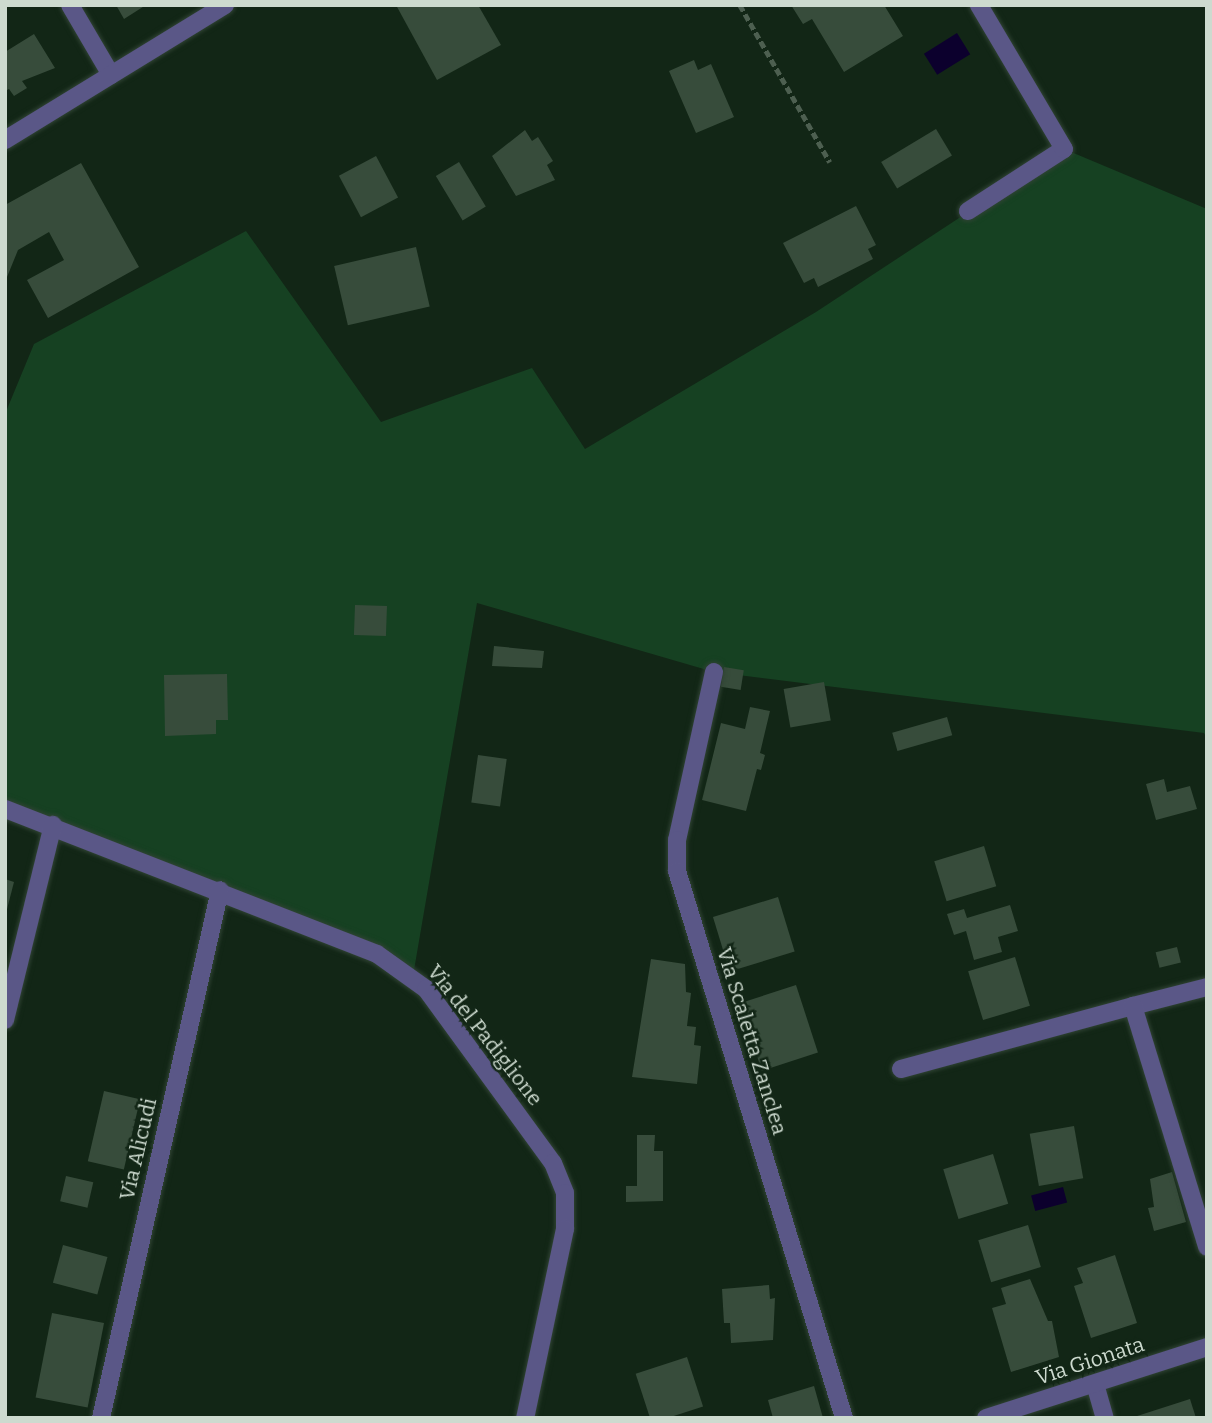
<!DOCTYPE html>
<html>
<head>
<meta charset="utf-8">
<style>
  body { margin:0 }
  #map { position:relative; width:1212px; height:1423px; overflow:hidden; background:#122616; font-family:Bitter,serif }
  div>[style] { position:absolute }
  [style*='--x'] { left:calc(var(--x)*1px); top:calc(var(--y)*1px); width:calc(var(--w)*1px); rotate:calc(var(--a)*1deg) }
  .green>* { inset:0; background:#164122 }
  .water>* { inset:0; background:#0c002d; transform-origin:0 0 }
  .building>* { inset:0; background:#374c3b; transform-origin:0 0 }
  .path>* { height:4.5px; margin-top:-2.25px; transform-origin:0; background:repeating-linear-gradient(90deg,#4d5f50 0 7px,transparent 0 10.5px) }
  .roads { filter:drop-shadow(0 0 2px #304334) drop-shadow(0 0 2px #304334) }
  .minor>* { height:18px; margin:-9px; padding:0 9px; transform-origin:9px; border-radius:9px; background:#5a5787 }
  span { translate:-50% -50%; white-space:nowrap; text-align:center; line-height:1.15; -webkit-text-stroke:5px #122616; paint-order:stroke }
  .street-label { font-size:21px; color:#cddacf }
  .frame { position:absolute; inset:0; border:7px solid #cddacf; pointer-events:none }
</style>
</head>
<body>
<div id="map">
  <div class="green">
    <div style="clip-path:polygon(1064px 149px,1207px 209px,1207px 739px,1204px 733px,714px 672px,477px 603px,413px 976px,5px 809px,5px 414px,34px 344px,246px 231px,381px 422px,532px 368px,585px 449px,816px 312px)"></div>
  </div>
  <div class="water">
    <div style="left:957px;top:33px;width:25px;height:39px;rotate:58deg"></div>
    <div style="left:1063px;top:1187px;width:16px;height:33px;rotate:75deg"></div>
  </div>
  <div class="building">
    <div style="clip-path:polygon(116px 5px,146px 5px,124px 19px)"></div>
    <div style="clip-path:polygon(396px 5px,478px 5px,501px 45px,437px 80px)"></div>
    <div style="clip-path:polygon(791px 5px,884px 5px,903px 36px,844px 72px,812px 19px,803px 24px)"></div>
    <div style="clip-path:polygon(34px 34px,55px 68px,22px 81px,27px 88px,14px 96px,9px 89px,5px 91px,5px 52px)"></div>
    <div style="clip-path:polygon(694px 60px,698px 70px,711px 64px,734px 117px,696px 133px,669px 71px)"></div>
    <div style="left:936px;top:129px;width:31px;height:64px;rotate:59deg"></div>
    <div style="clip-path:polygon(525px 130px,532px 141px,538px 137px,553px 161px,547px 165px,555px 180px,516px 196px,492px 156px)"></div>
    <div style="left:376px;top:156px;width:47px;height:42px;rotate:62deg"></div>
    <div style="left:459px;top:162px;width:52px;height:27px;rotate:59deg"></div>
    <div style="clip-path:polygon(81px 163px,139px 267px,48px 318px,27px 280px,64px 260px,49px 232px,18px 250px,5px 282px,5px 205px)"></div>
    <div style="clip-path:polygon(856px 206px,876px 245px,868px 249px,873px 259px,818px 287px,814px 278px,804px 283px,783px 243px)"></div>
    <div style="left:416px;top:247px;width:61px;height:84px;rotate:77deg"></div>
    <div style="left:355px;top:605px;width:32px;height:30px;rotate:2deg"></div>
    <div style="clip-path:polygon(494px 646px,544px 651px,542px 668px,492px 666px)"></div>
    <div style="left:724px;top:667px;width:20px;height:20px;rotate:9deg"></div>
    <div style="clip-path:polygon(227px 674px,228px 720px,216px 720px,216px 734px,165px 736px,164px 675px)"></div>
    <div style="left:824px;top:682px;width:39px;height:41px;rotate:80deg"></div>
    <div style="clip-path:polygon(750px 707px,770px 711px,760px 753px,765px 755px,761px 770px,757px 769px,746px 811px,702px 800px,721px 723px,745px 729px)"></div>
    <div style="left:947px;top:717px;width:19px;height:57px;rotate:74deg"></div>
    <div style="left:478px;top:755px;width:29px;height:48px;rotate:8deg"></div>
    <div style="clip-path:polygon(1164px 779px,1167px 792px,1190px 786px,1197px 809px,1156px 820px,1146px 784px)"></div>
    <div style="left:984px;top:846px;width:42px;height:52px;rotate:73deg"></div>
    <div style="clip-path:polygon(5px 879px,14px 882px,6px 913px,5px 913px)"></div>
    <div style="left:778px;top:897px;width:57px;height:68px;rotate:73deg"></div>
    <div style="clip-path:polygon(1010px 905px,1018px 931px,998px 937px,1002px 952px,974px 960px,966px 931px,954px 935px,947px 914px,964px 909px,967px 918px)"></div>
    <div style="left:1177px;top:947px;width:16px;height:22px;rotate:76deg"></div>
    <div style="left:1015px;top:957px;width:51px;height:49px;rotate:73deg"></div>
    <div style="clip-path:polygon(651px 959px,685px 964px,686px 992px,691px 993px,687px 1026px,696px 1027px,694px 1045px,701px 1046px,697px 1084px,632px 1077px)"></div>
    <div style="left:796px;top:985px;width:71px;height:59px;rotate:72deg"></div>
    <div style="left:104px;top:1091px;width:37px;height:72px;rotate:13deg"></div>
    <div style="left:1074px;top:1126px;width:53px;height:45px;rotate:80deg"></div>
    <div style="clip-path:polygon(637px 1135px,655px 1135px,654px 1151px,663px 1151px,663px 1201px,626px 1202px,626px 1186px,637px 1186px)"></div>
    <div style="left:993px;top:1154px;width:52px;height:52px;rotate:73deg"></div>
    <div style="clip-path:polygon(1172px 1172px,1186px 1222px,1154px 1231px,1148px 1208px,1154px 1207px,1150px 1179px)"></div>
    <div style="left:66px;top:1176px;width:28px;height:26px;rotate:13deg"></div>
    <div style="left:1028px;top:1225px;width:44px;height:52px;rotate:73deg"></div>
    <div style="left:63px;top:1245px;width:46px;height:39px;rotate:15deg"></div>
    <div style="clip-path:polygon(1115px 1255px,1137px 1323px,1091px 1338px,1074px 1286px,1083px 1283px,1077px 1268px)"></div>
    <div style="clip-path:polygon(1030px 1279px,1048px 1321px,1052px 1321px,1059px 1357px,1011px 1372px,992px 1308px,1006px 1304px,1001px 1288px)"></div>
    <div style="clip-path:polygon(769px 1285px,770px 1299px,775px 1298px,773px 1340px,731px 1343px,730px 1323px,724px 1323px,722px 1289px)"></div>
    <div style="left:52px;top:1313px;width:53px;height:86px;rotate:11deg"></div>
    <div style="left:687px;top:1357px;width:52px;height:54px;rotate:72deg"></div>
    <div style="clip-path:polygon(814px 1386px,823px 1418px,773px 1418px,768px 1400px)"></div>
    <div style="clip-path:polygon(1190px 1399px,1196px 1418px,1134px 1418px,1134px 1417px)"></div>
  </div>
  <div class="path">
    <div style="--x:740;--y:5;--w:181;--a:60.2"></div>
  </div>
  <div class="roads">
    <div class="minor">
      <div style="--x:70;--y:5;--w:81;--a:59.6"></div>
      <div style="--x:5;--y:140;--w:258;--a:-31.5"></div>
      <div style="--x:968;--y:211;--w:114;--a:-32.9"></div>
      <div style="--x:1064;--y:149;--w:167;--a:-120.6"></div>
      <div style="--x:714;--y:672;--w:172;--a:102.4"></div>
      <div style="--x:677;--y:840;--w:31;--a:90"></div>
      <div style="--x:677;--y:871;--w:572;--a:73.02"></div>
      <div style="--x:5;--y:809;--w:399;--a:21.3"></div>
      <div style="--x:377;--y:954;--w:60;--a:35.5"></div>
      <div style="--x:426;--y:989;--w:215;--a:53.9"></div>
      <div style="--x:553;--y:1163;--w:32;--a:68"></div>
      <div style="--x:565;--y:1193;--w:36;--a:90"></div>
      <div style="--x:565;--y:1229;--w:193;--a:101.9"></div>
      <div style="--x:1133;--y:1006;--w:76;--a:-14.4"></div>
      <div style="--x:5;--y:1020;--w:201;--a:-76.2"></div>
      <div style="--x:901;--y:1069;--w:240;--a:-15.2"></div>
      <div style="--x:1133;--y:1006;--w:252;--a:72.9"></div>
      <div style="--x:1095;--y:1384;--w:35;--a:74"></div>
      <div style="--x:101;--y:1418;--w:541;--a:-77.3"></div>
      <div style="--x:986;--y:1418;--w:232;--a:-17.8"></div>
    </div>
  </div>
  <div class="street-label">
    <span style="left:485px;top:1035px;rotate:52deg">Via del Padiglione</span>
    <span style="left:752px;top:1041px;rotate:73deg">Via Scaletta Zanclea</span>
    <span style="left:138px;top:1149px;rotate:-77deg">Via Alicudi</span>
    <span style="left:1090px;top:1361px;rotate:-18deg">Via Gionata</span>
  </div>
  <div class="frame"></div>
</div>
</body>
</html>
